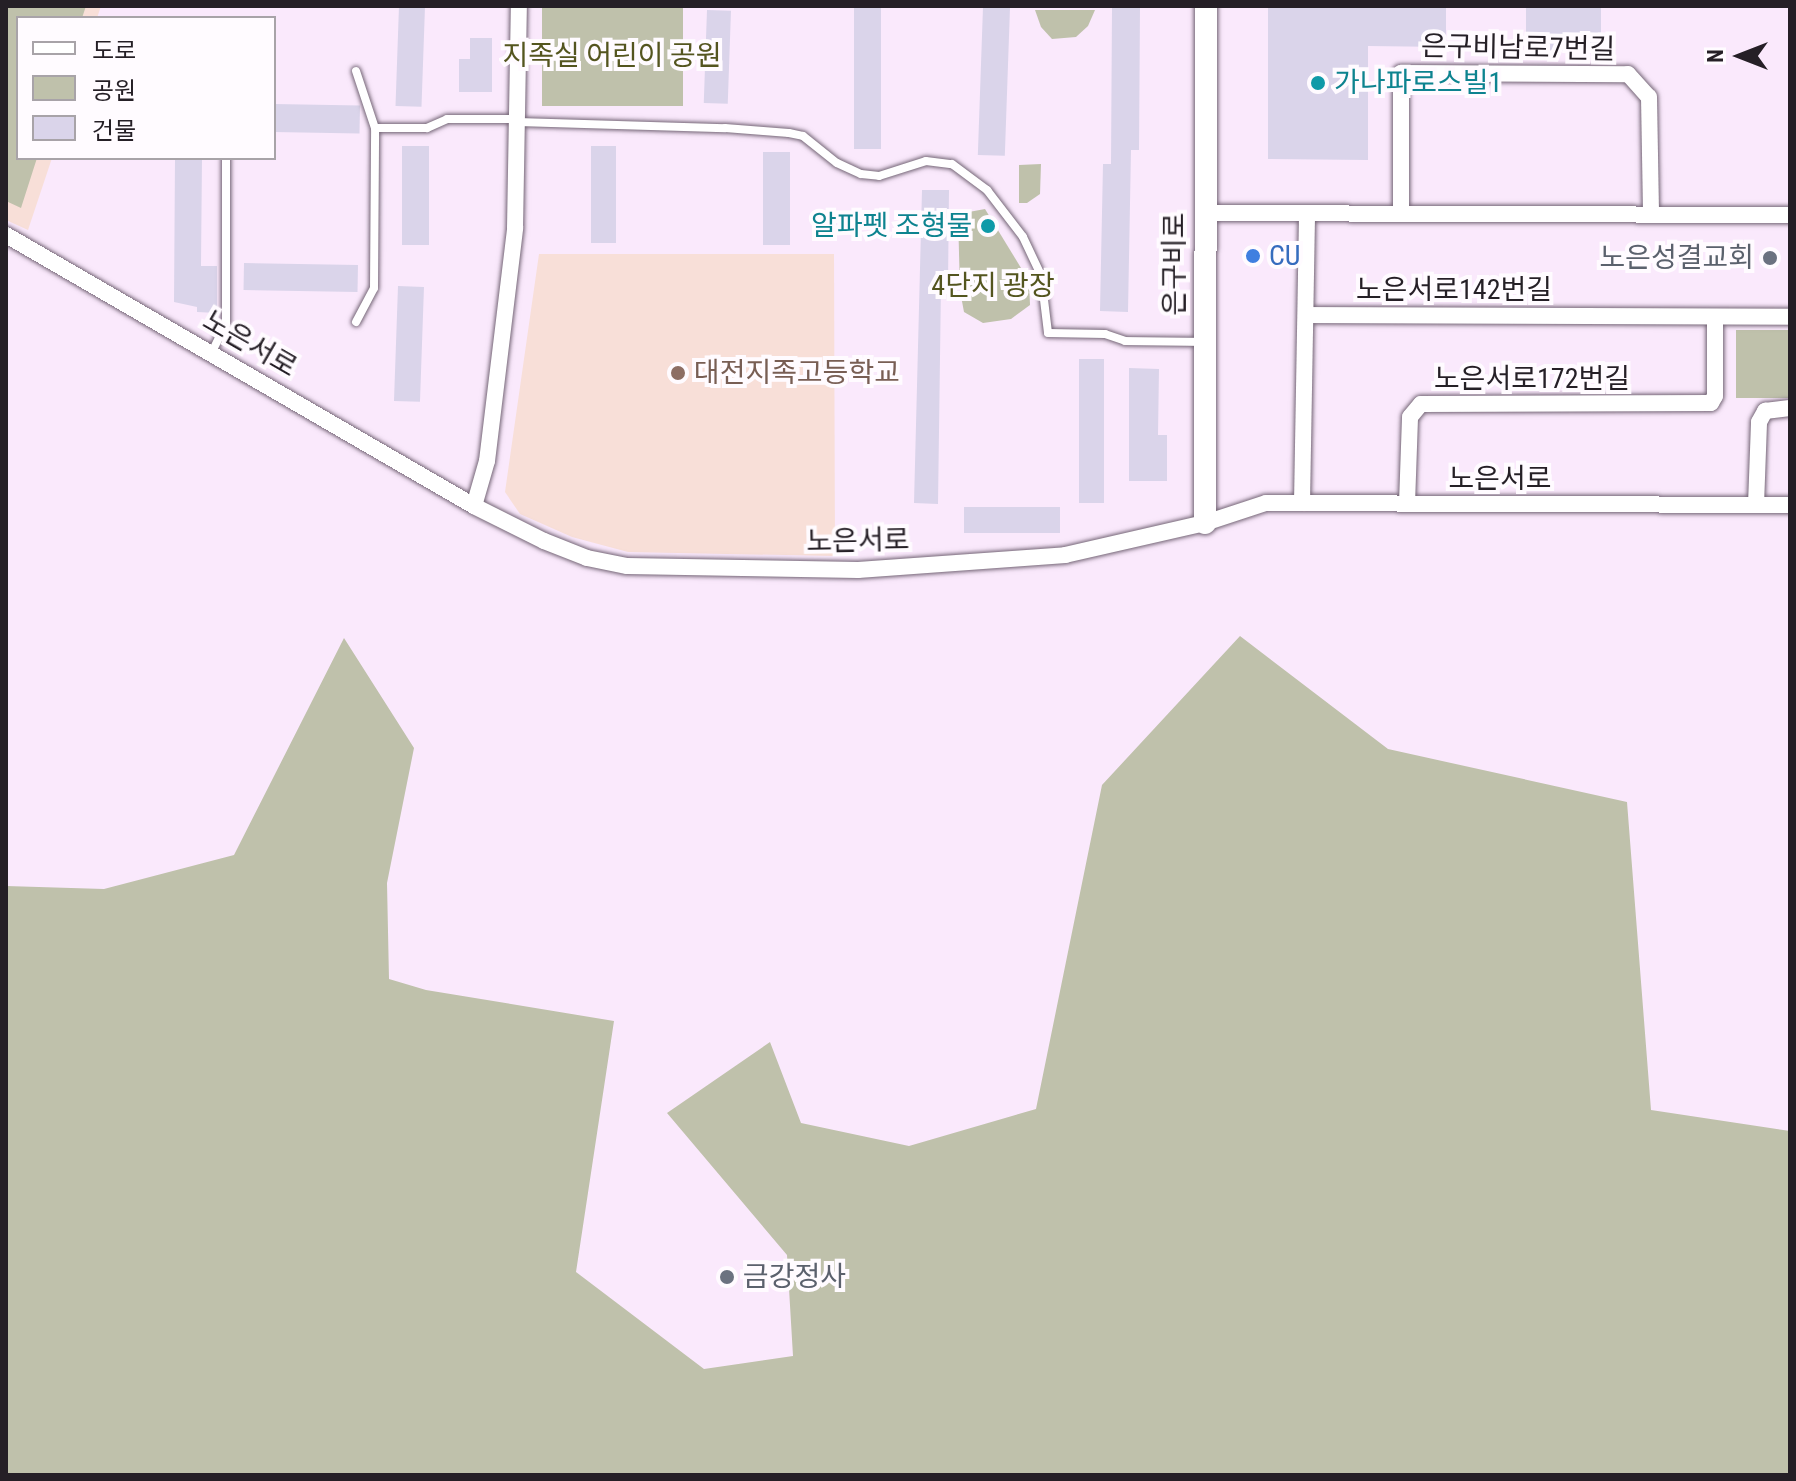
<!DOCTYPE html>
<html>
<head>
<meta charset="utf-8">
<style>
  body { margin:0 }
  #map { position:relative; width:1796px; height:1481px; overflow:hidden; background:#fae9fc; font-family:"Roboto Condensed","Noto Sans KR",sans-serif }
  div>[style] { position:absolute }
  [style*='--x'] { left:calc(var(--x)*1px); top:calc(var(--y)*1px); width:calc(var(--w)*1px); rotate:calc(var(--a)*1deg) }
  .education>* { inset:0; background:#f8dfd8 }
  .green>* { inset:0; background:#bfc1ab; transform-origin:0 0 }
  .building>* { inset:0; background:#dad4ea; transform-origin:0 0 }
  .roads { filter:drop-shadow(0 0 2px #756677) drop-shadow(0 0 2px #756677) }
  .lane>* { height:8px; margin:-4px; padding:0 4px; transform-origin:4px; border-radius:4px; background:#fff }
  .street>* { height:16px; margin:-8px; padding:0 8px; transform-origin:8px; border-radius:8px; background:#fff }
  .secondary>* { height:22px; margin:-11px; padding:0 11px; transform-origin:11px; border-radius:11px; background:#fff }
  .dots>* { width:22px; height:22px; translate:-50% -50%; box-sizing:border-box; border:4px solid #fffbff; border-radius:50% }
  span { translate:-50% -50%; white-space:nowrap; text-align:center; line-height:1.15; -webkit-text-stroke:8px #fffbff; paint-order:stroke }
  .street-label { font-size:28px; color:#251f26 }
  .park-label { font-size:28px; color:#54551f }
  .culture-label { font-size:28px; color:#0d838f }
  .left { translate:0 -50%; text-align:left }
  .right { translate:-100% -50%; text-align:right }
  .shop-label { font-size:28px; color:#366cbe }
  .worship-label { font-size:28px; color:#5b616d }
  .education-label { font-size:28px; color:#785e54 }
  .frame { position:absolute; inset:0; border:8px solid #251f26; pointer-events:none }
  .legend { position:absolute; left:16px; top:16px; width:260px; height:144px; box-sizing:border-box; background:#fffbff; border:2px solid #a8a3a8; margin:0; padding:10px 14px; list-style:none; font-size:24px; color:#251f26 }
  .legend li { display:flex; align-items:center; gap:16px; height:40px }
  .legend b { width:40px; border:2px solid #a8a3a8 }
  .north { position:absolute; left:1700px; top:16px; width:80px; height:80px; -webkit-text-stroke:6px #fffbff; paint-order:stroke; rotate:270deg; font-size:22px; font-weight:700; line-height:32px; text-align:center; color:#251f26 }
  .north::after { content:''; display:block; margin:auto; width:28px; height:36px; background:#251f26; clip-path:polygon(50% 0,100% 100%,50% 72%,0 100%) }
</style>
</head>
<body>
<div id="map">
  <div class="education">
    <div style="clip-path:polygon(6px 6px,101px 6px,97px 18px,18px 18px,18px 158px,52px 158px,28px 230px,6px 220px)"></div>
    <div style="clip-path:polygon(539px 254px,834px 254px,835px 556px,628px 552px,572px 537px,520px 514px,505px 492px)"></div>
  </div>
  <div class="green">
    <div style="clip-path:polygon(6px 6px,86px 6px,82px 18px,18px 18px,18px 158px,37px 158px,21px 208px,6px 201px)"></div>
    <div style="left:542px;top:6px;width:141px;height:100px"></div>
    <div style="clip-path:polygon(1035px 10px,1095px 10px,1088px 26px,1076px 37px,1052px 39px,1041px 27px)"></div>
    <div style="clip-path:polygon(1041px 164px,1040px 194px,1027px 203px,1019px 203px,1019px 165px)"></div>
    <div style="clip-path:polygon(985px 209px,1029px 281px,1030px 305px,1011px 319px,983px 323px,964px 312px,960px 291px,958px 214px)"></div>
    <div style="left:1736px;top:330px;width:54px;height:68px"></div>
    <div style="clip-path:polygon(1240px 636px,1388px 749px,1627px 802px,1651px 1110px,1790px 1131px,1790px 1475px,6px 1475px,6px 886px,104px 889px,234px 855px,344px 638px,414px 748px,387px 883px,389px 979px,426px 990px,614px 1021px,576px 1272px,704px 1369px,793px 1356px,787px 1255px,667px 1113px,770px 1042px,801px 1123px,909px 1146px,1036px 1109px,1102px 785px)"></div>
  </div>
  <div class="building">
    <div style="left:399px;top:6px;width:26px;height:100px;rotate:2deg"></div>
    <div style="clip-path:polygon(1268px 6px,1446px 6px,1446px 47px,1368px 46px,1368px 160px,1268px 159px)"></div>
    <div style="left:1526px;top:6px;width:75px;height:45px"></div>
    <div style="left:854px;top:7px;width:27px;height:142px"></div>
    <div style="left:983px;top:7px;width:27px;height:148px;rotate:2deg"></div>
    <div style="clip-path:polygon(1112px 7px,1140px 7px,1139px 150px,1131px 150px,1128px 312px,1100px 311px,1103px 164px,1111px 164px)"></div>
    <div style="left:707px;top:10px;width:24px;height:93px;rotate:2deg"></div>
    <div style="clip-path:polygon(470px 38px,492px 38px,492px 92px,459px 92px,459px 59px,470px 59px)"></div>
    <div style="left:274px;top:104px;width:86px;height:28px;rotate:1deg"></div>
    <div style="left:402px;top:146px;width:27px;height:99px"></div>
    <div style="left:591px;top:146px;width:25px;height:97px"></div>
    <div style="left:763px;top:152px;width:27px;height:93px"></div>
    <div style="clip-path:polygon(175px 158px,202px 158px,201px 266px,217px 266px,217px 313px,197px 312px,197px 307px,174px 302px)"></div>
    <div style="clip-path:polygon(922px 190px,949px 190px,948px 285px,941px 285px,938px 504px,914px 503px)"></div>
    <div style="left:244px;top:263px;width:114px;height:27px;rotate:1deg"></div>
    <div style="left:398px;top:286px;width:26px;height:115px;rotate:2deg"></div>
    <div style="left:1079px;top:359px;width:25px;height:144px"></div>
    <div style="clip-path:polygon(1129px 368px,1159px 369px,1158px 435px,1167px 435px,1167px 481px,1129px 481px)"></div>
    <div style="left:964px;top:507px;width:96px;height:26px"></div>
  </div>
  <div class="roads">
    <div class="lane">
      <div style="--x:356;--y:71;--w:60;--a:71.6"></div>
      <div style="--x:375;--y:128;--w:52;--a:0"></div>
      <div style="--x:427;--y:128;--w:22;--a:-24"></div>
      <div style="--x:447;--y:119;--w:71;--a:0"></div>
      <div style="--x:518;--y:122;--w:207;--a:1.7"></div>
      <div style="--x:725;--y:128;--w:64;--a:4.5"></div>
      <div style="--x:789;--y:133;--w:14;--a:12"></div>
      <div style="--x:803;--y:136;--w:43;--a:38.5"></div>
      <div style="--x:837;--y:163;--w:26;--a:25"></div>
      <div style="--x:861;--y:174;--w:18;--a:6"></div>
      <div style="--x:879;--y:176;--w:49;--a:-17.7"></div>
      <div style="--x:926;--y:161;--w:26;--a:7"></div>
      <div style="--x:952;--y:164;--w:44;--a:36.6"></div>
      <div style="--x:987;--y:190;--w:59;--a:52.5"></div>
      <div style="--x:1023;--y:237;--w:42;--a:64.7"></div>
      <div style="--x:1041;--y:275;--w:58;--a:83.1"></div>
      <div style="--x:1048;--y:333;--w:57;--a:1"></div>
      <div style="--x:1105;--y:334;--w:21;--a:19"></div>
      <div style="--x:1125;--y:341;--w:80;--a:0.7"></div>
      <div style="--x:356;--y:322;--w:38;--a:-62"></div>
      <div style="--x:374;--y:288;--w:160;--a:-89.6"></div>
      <div style="--x:212;--y:352;--w:32;--a:-64"></div>
      <div style="--x:226;--y:323;--w:165;--a:-90"></div>
    </div>
    <div class="street">
      <div style="--x:1205;--y:213;--w:585;--a:0.2"></div>
      <div style="--x:1401;--y:213;--w:140;--a:-90"></div>
      <div style="--x:1401;--y:73;--w:227;--a:0.3"></div>
      <div style="--x:1628;--y:74;--w:31;--a:48"></div>
      <div style="--x:1649;--y:97;--w:117;--a:89"></div>
      <div style="--x:6;--y:235;--w:541;--a:30.07"></div>
      <div style="--x:474;--y:506;--w:78;--a:26.6"></div>
      <div style="--x:544;--y:541;--w:46;--a:21.6"></div>
      <div style="--x:587;--y:558;--w:41;--a:11.3"></div>
      <div style="--x:627;--y:566;--w:231;--a:1"></div>
      <div style="--x:858;--y:570;--w:208;--a:-4.1"></div>
      <div style="--x:1065;--y:555;--w:144;--a:-12.9"></div>
      <div style="--x:1205;--y:523;--w:64;--a:-18.2"></div>
      <div style="--x:1266;--y:503;--w:524;--a:0.22"></div>
      <div style="--x:1306;--y:315;--w:484;--a:0.2"></div>
      <div style="--x:1302;--y:503;--w:290;--a:-89"></div>
      <div style="--x:1407;--y:504;--w:87;--a:-88"></div>
      <div style="--x:1410;--y:417;--w:17;--a:-50"></div>
      <div style="--x:1421;--y:404;--w:290;--a:-0.2"></div>
      <div style="--x:1711;--y:403;--w:8;--a:-60"></div>
      <div style="--x:1715;--y:396;--w:79;--a:-90"></div>
      <div style="--x:1756;--y:505;--w:83;--a:-87.9"></div>
      <div style="--x:1759;--y:422;--w:13;--a:-61"></div>
      <div style="--x:1765;--y:411;--w:25;--a:-7"></div>
      <div style="--x:474;--y:506;--w:47;--a:-73.9"></div>
      <div style="--x:487;--y:461;--w:235;--a:-83.1"></div>
      <div style="--x:515;--y:228;--w:222;--a:-89"></div>
    </div>
    <div class="secondary">
      <div style="--x:1205;--y:523;--w:517;--a:-89.89"></div>
    </div>
  </div>
  <div class="dots">
    <div style="left:1318px;top:83px;background:#0f9aa8"></div>
    <div style="left:988px;top:226px;background:#0f9aa8"></div>
    <div style="left:1253px;top:256px;background:#3f7fe0"></div>
    <div style="left:1770px;top:258px;background:#6b7280"></div>
    <div style="left:678px;top:373px;background:#8d6e63"></div>
    <div style="left:727px;top:1277px;background:#6b7280"></div>
  </div>
  <div class="street-label">
    <span style="left:1518px;top:48px;rotate:1deg">은구비남로7번길</span>
    <span style="left:1175px;top:264px;rotate:-90deg">은구비로</span>
    <span style="left:1454px;top:290px">노은서로142번길</span>
    <span style="left:250px;top:344px;rotate:30deg">노은서로</span>
    <span style="left:1532px;top:379px">노은서로172번길</span>
    <span style="left:1500px;top:479px">노은서로</span>
    <span style="left:858px;top:541px;rotate:-1deg">노은서로</span>
  </div>
  <div class="park-label">
    <span style="left:612px;top:56px">지족실 어린이 공원</span>
    <span style="left:993px;top:286px">4단지 광장</span>
  </div>
  <div class="culture-label">
    <span class="left" style="left:1334px;top:83px">가나파로스빌1</span>
    <span class="right" style="left:972px;top:226px">알파펫 조형물</span>
  </div>
  <div class="shop-label">
    <span class="left" style="left:1269px;top:256px">CU</span>
  </div>
  <div class="worship-label">
    <span class="right" style="left:1754px;top:258px">노은성결교회</span>
    <span class="left" style="left:743px;top:1277px">금강정사</span>
  </div>
  <div class="education-label">
    <span class="left" style="left:694px;top:373px">대전지족고등학교</span>
  </div>
  <div class="frame"></div>
  <ul class="legend">
  <li><b style="height:10px;background:#fff"></b>도로</li>
  <li><b style="height:22px;background:#bfc1ab"></b>공원</li>
  <li><b style="height:22px;background:#dad4ea"></b>건물</li>
  </ul>
  <div class="north">N</div>
</div>
</body>
</html>
